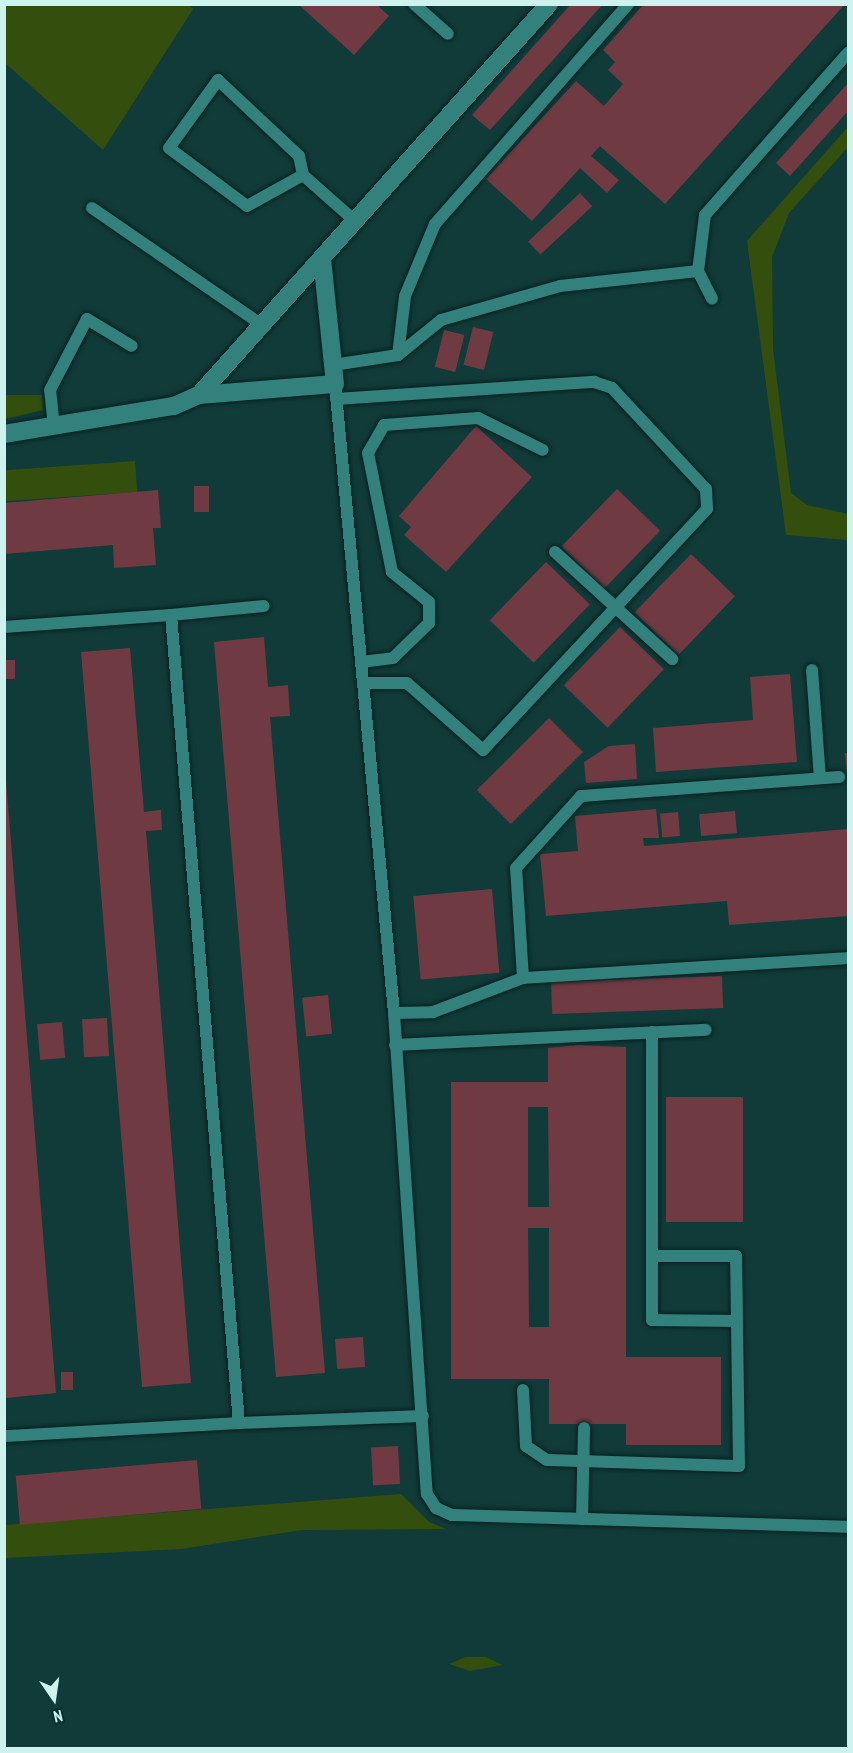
<!DOCTYPE html>
<html>
<head>
<meta charset="utf-8">
<style>
  body { margin:0 }
  #map { position:relative; width:853px; height:1753px; overflow:hidden; background:#113b39; font-family:"PT Sans Narrow",sans-serif }
  div>[style] { position:absolute }
  [style*='--x'] { left:calc(var(--x)*1px); top:calc(var(--y)*1px); width:calc(var(--w)*1px); rotate:calc(var(--a)*1deg) }
  .green>* { inset:0; background:#344f0d; transform-origin:0 0 }
  .building>* { inset:0; background:#703a43; transform-origin:0 0 }
  .roads { filter:drop-shadow(0 0 2px #07201f) drop-shadow(0 0 2px #07201f) }
  .lane>* { height:12px; margin:-6px; padding:0 6px; transform-origin:6px; border-radius:6px; background:#32817d }
  .street>* { height:18px; margin:-9px; padding:0 9px; transform-origin:9px; border-radius:9px; background:#32817d }
  span { translate:-50% -50%; white-space:nowrap; text-align:center; line-height:1.15; -webkit-text-stroke:4.5px #04312f; paint-order:stroke }
  .frame { position:absolute; inset:0; border:6px solid #cef3ef; pointer-events:none }
  .north { position:absolute; left:24px; top:1669px; width:60px; height:60px; -webkit-text-stroke:4px #04312f; paint-order:stroke; rotate:167deg; font-size:16px; font-weight:700; line-height:24px; text-align:center; color:#cef3ef }
  .north::after { content:''; display:block; margin:auto; width:21px; height:27px; background:#cef3ef; clip-path:polygon(50% 0,100% 100%,50% 72%,0 100%) }
</style>
</head>
<body>
<div id="map">
  <div class="green">
    <div style="clip-path:polygon(188px 4px,193px 9px,103px 150px,5px 63px,5px 5px)"></div>
    <div style="clip-path:polygon(848px 127px,848px 147px,789px 213px,772px 257px,773px 349px,791px 493px,807px 505px,848px 514px,848px 540px,786px 535px,747px 241px)"></div>
    <div style="clip-path:polygon(5px 395px,42px 395px,43px 410px,5px 419px)"></div>
    <div style="left:135px;top:461px;width:31px;height:131px;rotate:86deg"></div>
    <div style="clip-path:polygon(401px 1494px,429px 1522px,446px 1529px,302px 1530px,181px 1549px,5px 1558px,5px 1525px)"></div>
    <div style="clip-path:polygon(466px 1657px,486px 1657px,502px 1665px,470px 1671px,449px 1664px)"></div>
  </div>
  <div class="building">
    <div style="clip-path:polygon(298px 4px,376px 4px,389px 16px,354px 55px)"></div>
    <div style="clip-path:polygon(571px 4px,603px 4px,490px 130px,472px 115px)"></div>
    <div style="clip-path:polygon(644px 4px,845px 4px,665px 204px,600px 146px,591px 156px,619px 180px,607px 193px,580px 168px,532px 221px,486px 179px,576px 81px,604px 106px,623px 84px,608px 70px,615px 62px,603px 50px)"></div>
    <div style="clip-path:polygon(848px 83px,848px 111px,790px 176px,776px 163px)"></div>
    <div style="left:580px;top:193px;width:18px;height:71px;rotate:47deg"></div>
    <div style="left:473px;top:327px;width:21px;height:39px;rotate:14deg"></div>
    <div style="left:444px;top:330px;width:21px;height:38px;rotate:14deg"></div>
    <div style="clip-path:polygon(476px 426px,532px 477px,446px 572px,404px 535px,411px 527px,399px 516px)"></div>
    <div style="left:194px;top:486px;width:15px;height:26px"></div>
    <div style="left:617px;top:489px;width:60px;height:80px;rotate:44deg"></div>
    <div style="clip-path:polygon(158px 490px,161px 528px,153px 528px,156px 565px,114px 568px,113px 545px,4px 554px,4px 503px)"></div>
    <div style="left:691px;top:554px;width:61px;height:81px;rotate:44deg"></div>
    <div style="left:546px;top:562px;width:61px;height:81px;rotate:44deg"></div>
    <div style="left:620px;top:627px;width:61px;height:81px;rotate:44deg"></div>
    <div style="clip-path:polygon(264px 637px,268px 687px,288px 685px,290px 716px,270px 717px,325px 1373px,276px 1377px,214px 642px)"></div>
    <div style="clip-path:polygon(130px 648px,144px 812px,161px 810px,162px 830px,146px 831px,191px 1383px,142px 1387px,81px 652px)"></div>
    <div style="left:4px;top:660px;width:11px;height:19px"></div>
    <div style="clip-path:polygon(790px 674px,797px 762px,656px 772px,653px 728px,753px 720px,750px 677px)"></div>
    <div style="left:549px;top:718px;width:48px;height:102px;rotate:45deg"></div>
    <div style="clip-path:polygon(635px 744px,637px 779px,586px 783px,584px 762px,609px 746px)"></div>
    <div style="clip-path:polygon(845px 753px,848px 753px,848px 775px,847px 775px)"></div>
    <div style="clip-path:polygon(4px 756px,56px 1393px,6px 1398px,4px 1384px)"></div>
    <div style="clip-path:polygon(656px 809px,659px 838px,643px 838px,644px 846px,848px 829px,848px 916px,729px 925px,727px 901px,546px 916px,540px 854px,578px 851px,575px 816px)"></div>
    <div style="left:735px;top:811px;width:22px;height:36px;rotate:85deg"></div>
    <div style="left:678px;top:812px;width:24px;height:18px;rotate:85deg"></div>
    <div style="left:492px;top:889px;width:84px;height:79px;rotate:85deg"></div>
    <div style="left:722px;top:976px;width:32px;height:171px;rotate:88deg"></div>
    <div style="left:328px;top:995px;width:39px;height:26px;rotate:84deg"></div>
    <div style="left:107px;top:1018px;width:38px;height:25px;rotate:87deg"></div>
    <div style="left:62px;top:1022px;width:36px;height:25px;rotate:85deg"></div>
    <div style="clip-path:polygon(evenodd,577px 1045px,626px 1047px,626px 1357px,721px 1357px,721px 1445px,626px 1445px,626px 1424px,549px 1424px,549px 1379px,451px 1379px,451px 1082px,548px 1082px,548px 1048px,577px 1045px,528px 1107px,548px 1107px,549px 1207px,528px 1207px,528px 1107px,577px 1045px,528px 1228px,549px 1228px,549px 1327px,529px 1327px,528px 1228px)"></div>
    <div style="left:666px;top:1097px;width:77px;height:125px"></div>
    <div style="left:363px;top:1337px;width:30px;height:28px;rotate:86deg"></div>
    <div style="left:61px;top:1372px;width:12px;height:18px"></div>
    <div style="left:398px;top:1446px;width:38px;height:27px;rotate:87deg"></div>
    <div style="left:197px;top:1460px;width:49px;height:182px;rotate:85deg"></div>
  </div>
  <div class="roads">
    <div class="lane">
      <div style="--x:414;--y:4;--w:45;--a:41.4"></div>
      <div style="--x:303;--y:175;--w:64;--a:151"></div>
      <div style="--x:247;--y:206;--w:97;--a:-143.4"></div>
      <div style="--x:169;--y:148;--w:84;--a:-54.2"></div>
      <div style="--x:218;--y:80;--w:111;--a:43.2"></div>
      <div style="--x:299;--y:156;--w:19;--a:78"></div>
      <div style="--x:303;--y:175;--w:69;--a:41.5"></div>
      <div style="--x:92;--y:208;--w:206;--a:34.5"></div>
      <div style="--x:698;--y:271;--w:31;--a:63"></div>
      <div style="--x:398;--y:355;--w:59;--a:-83.2"></div>
      <div style="--x:405;--y:296;--w:78;--a:-67.4"></div>
      <div style="--x:435;--y:224;--w:293;--a:-48.7"></div>
      <div style="--x:333;--y:365;--w:66;--a:-8.7"></div>
      <div style="--x:398;--y:355;--w:55;--a:-39.1"></div>
      <div style="--x:441;--y:320;--w:124;--a:-15.9"></div>
      <div style="--x:560;--y:286;--w:139;--a:-6.2"></div>
      <div style="--x:698;--y:271;--w:56;--a:-82.9"></div>
      <div style="--x:705;--y:215;--w:216;--a:-48.6"></div>
      <div style="--x:335;--y:384;--w:632;--a:84.64"></div>
      <div style="--x:394;--y:1013;--w:482;--a:86.1"></div>
      <div style="--x:427;--y:1494;--w:17;--a:57"></div>
      <div style="--x:436;--y:1508;--w:17;--a:24"></div>
      <div style="--x:452;--y:1515;--w:396;--a:1.7"></div>
      <div style="--x:336;--y:399;--w:259;--a:-3.8"></div>
      <div style="--x:594;--y:382;--w:19;--a:18"></div>
      <div style="--x:612;--y:388;--w:138;--a:47.1"></div>
      <div style="--x:706;--y:489;--w:20;--a:87"></div>
      <div style="--x:707;--y:509;--w:329;--a:132.9"></div>
      <div style="--x:483;--y:750;--w:101;--a:-138.6"></div>
      <div style="--x:407;--y:683;--w:44;--a:180"></div>
      <div style="--x:54;--y:427;--w:37;--a:-96"></div>
      <div style="--x:50;--y:390;--w:80;--a:-62.5"></div>
      <div style="--x:87;--y:319;--w:52;--a:31"></div>
      <div style="--x:555;--y:552;--w:159;--a:42.4"></div>
      <div style="--x:171;--y:615;--w:93;--a:-5.5"></div>
      <div style="--x:4;--y:627;--w:167;--a:-4.1"></div>
      <div style="--x:171;--y:615;--w:811;--a:85.19"></div>
      <div style="--x:239;--y:1423;--w:235;--a:176.8"></div>
      <div style="--x:361;--y:662;--w:32;--a:-7"></div>
      <div style="--x:393;--y:658;--w:50;--a:-44.2"></div>
      <div style="--x:429;--y:623;--w:21;--a:-90"></div>
      <div style="--x:429;--y:602;--w:48;--a:-141"></div>
      <div style="--x:392;--y:572;--w:121;--a:-101.4"></div>
      <div style="--x:368;--y:453;--w:32;--a:-60"></div>
      <div style="--x:384;--y:425;--w:94;--a:-4.3"></div>
      <div style="--x:478;--y:418;--w:72;--a:26.2"></div>
      <div style="--x:812;--y:670;--w:108;--a:85.8"></div>
      <div style="--x:523;--y:978;--w:110;--a:-93.6"></div>
      <div style="--x:516;--y:868;--w:97;--a:-47.9"></div>
      <div style="--x:581;--y:796;--w:259;--a:-4.2"></div>
      <div style="--x:394;--y:1013;--w:39;--a:-1"></div>
      <div style="--x:433;--y:1012;--w:96;--a:-20.7"></div>
      <div style="--x:523;--y:978;--w:326;--a:-3.5"></div>
      <div style="--x:652;--y:1032;--w:288;--a:90"></div>
      <div style="--x:652;--y:1320;--w:84;--a:0.7"></div>
      <div style="--x:395;--y:1045;--w:311;--a:-2.8"></div>
      <div style="--x:523;--y:1390;--w:56;--a:86.9"></div>
      <div style="--x:526;--y:1446;--w:25;--a:34"></div>
      <div style="--x:547;--y:1460;--w:192;--a:1.8"></div>
      <div style="--x:739;--y:1466;--w:210;--a:-90.8"></div>
      <div style="--x:736;--y:1256;--w:84;--a:180"></div>
      <div style="--x:239;--y:1423;--w:184;--a:-2.2"></div>
      <div style="--x:582;--y:1519;--w:91;--a:-88.7"></div>
    </div>
    <div class="street">
      <div style="--x:199;--y:395;--w:525;--a:-48.17"></div>
      <div style="--x:4;--y:434;--w:172;--a:-9.4"></div>
      <div style="--x:174;--y:406;--w:27;--a:-24"></div>
      <div style="--x:199;--y:395;--w:136;--a:-4.6"></div>
      <div style="--x:335;--y:384;--w:126;--a:-95.9"></div>
    </div>
  </div>
  <div class="frame"></div>
  <div class="north">N</div>
</div>
</body>
</html>
